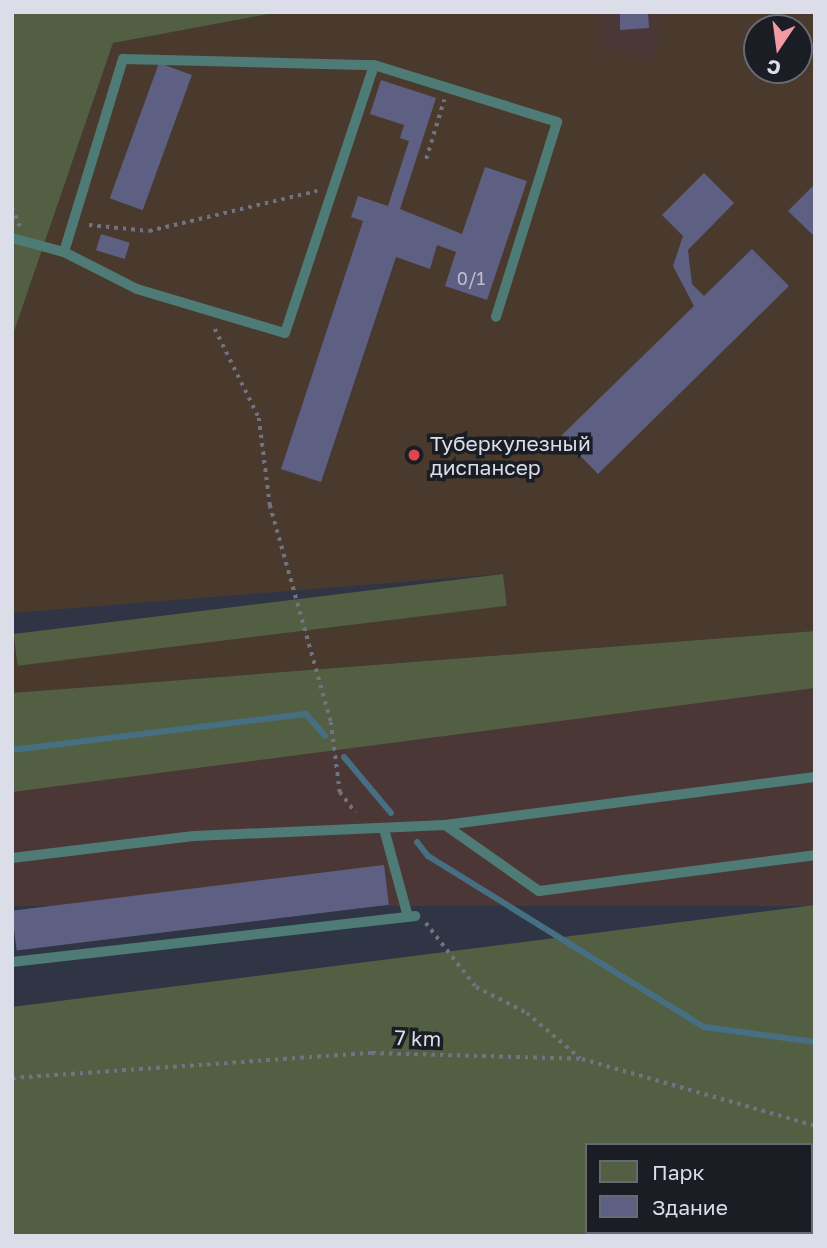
<!DOCTYPE html>
<html>
<head>
<meta charset="utf-8">
<style>
  body { margin:0 }
  #map { position:relative; width:827px; height:1248px; overflow:hidden; background:#303545; font-family:"Golos Text",sans-serif }
  div>[style] { position:absolute }
  [style*='--x'] { left:calc(var(--x)*1px); top:calc(var(--y)*1px); width:calc(var(--w)*1px); rotate:calc(var(--a)*1deg) }
  .industrial>* { inset:0; background:#4c3737; transform-origin:0 0 }
  .medical>* { inset:0; background:#4a3a2e }
  .green>* { inset:0; background:#535f43; transform-origin:0 0 }
  .stream>* { height:6px; margin:-3px; padding:0 3px; transform-origin:3px; border-radius:3px; background:#476f83 }
  .building>* { inset:0; background:#5e6083; transform-origin:0 0 }
  .path>* { height:3.5px; margin-top:-1.75px; transform-origin:0; background:repeating-linear-gradient(90deg,#707482 0 3.5px,transparent 0 8.5px) }
  .lane>* { height:10px; margin:-5px; padding:0 5px; transform-origin:5px; border-radius:5px; background:#4e7b75 }
  .dots>* { width:19px; height:19px; translate:-50% -50%; box-sizing:border-box; border:4px solid #1a1d24; border-radius:50% }
  span { translate:-50% -50%; white-space:nowrap; text-align:center; line-height:1.15; -webkit-text-stroke:7px #1a1d24; paint-order:stroke }
  .number-label { font-size:18px; color:#bcbed0 }
  .number-label span { -webkit-text-stroke-width:0 }
  .poi-label { font-size:21px; color:#dbdee9 }
  .left { translate:0 -50%; text-align:left }
  .street-label { font-size:21px; color:#dbdee9 }
  .frame { position:absolute; inset:0; border:14px solid #dbdee9; pointer-events:none }
  .legend { position:absolute; left:585px; top:1143px; width:228px; height:91px; box-sizing:border-box; background:#1a1d24; border:2px solid #676a73; margin:0; padding:9px 12px; list-style:none; font-size:21px; color:#dbdee9 }
  .legend li { display:flex; align-items:center; gap:14px; height:35px }
  .legend b { width:35px; border:2px solid #676a73 }
  .north { position:absolute; left:743px; top:14px; width:70px; height:70px; box-sizing:border-box; background:#1a1d24; border:2px solid #676a73; border-radius:50%; rotate:193deg; font-size:19px; font-weight:700; line-height:28px; text-align:center; color:#dbdee9 }
  .north::after { content:''; display:block; margin:auto; width:24px; height:32px; background:#f49aa2; clip-path:polygon(50% 0,100% 100%,50% 72%,0 100%) }
</style>
</head>
<body>
<div id="map">
  <div class="industrial">
    <div style="clip-path:polygon(600px 12px,662px 12px,654px 60px,601px 48px)"></div>
    <div style="left:815px;top:688px;width:218px;height:810px;rotate:90deg"></div>
  </div>
  <div class="medical">
    <div style="clip-path:polygon(evenodd,279px 12px,600px 12px,602px 48px,654px 60px,662px 12px,815px 12px,815px 631px,12px 693px,12px 644px,507px 605px,503px 574px,12px 613px,12px 335px,113px 43px,279px 12px,757px 28px,799px 28px,799px 70px,757px 70px,757px 28px)"></div>
  </div>
  <div class="green">
    <div style="clip-path:polygon(12px 12px,279px 12px,113px 43px,12px 337px)"></div>
    <div style="left:503px;top:574px;width:32px;height:493px;rotate:83deg"></div>
    <div style="clip-path:polygon(815px 631px,815px 688px,12px 792px,12px 693px)"></div>
    <div style="clip-path:polygon(evenodd,815px 905px,815px 1236px,12px 1236px,12px 1007px,815px 905px,587px 1145px,811px 1145px,811px 1232px,587px 1232px,587px 1145px)"></div>
  </div>
  <div class="stream">
    <div style="--x:12;--y:750;--w:296;--a:-7"></div>
    <div style="--x:306;--y:714;--w:29;--a:49"></div>
    <div style="--x:344;--y:757;--w:73;--a:50"></div>
    <div style="--x:417;--y:842;--w:18;--a:52"></div>
    <div style="--x:428;--y:856;--w:325;--a:31.8"></div>
    <div style="--x:704;--y:1027;--w:112;--a:7.7"></div>
  </div>
  <div class="building">
    <div style="clip-path:polygon(620px 12px,648px 12px,649px 28px,620px 30px)"></div>
    <div style="left:159px;top:63px;width:35px;height:144px;rotate:20deg"></div>
    <div style="clip-path:polygon(381px 80px,436px 98px,400px 209px,462px 234px,485px 167px,527px 181px,487px 300px,445px 286px,456px 252px,437px 245px,430px 269px,396px 257px,321px 482px,281px 469px,363px 221px,351px 217px,358px 196px,388px 206px,409px 141px,400px 138px,404px 125px,370px 114px)"></div>
    <div style="clip-path:polygon(704px 173px,734px 203px,688px 250px,692px 284px,704px 296px,752px 249px,789px 286px,598px 474px,561px 436px,694px 306px,673px 266px,683px 236px,662px 215px)"></div>
    <div style="clip-path:polygon(815px 184px,815px 237px,788px 211px)"></div>
    <div style="left:101px;top:234px;width:30px;height:17px;rotate:17deg"></div>
    <div style="left:384px;top:865px;width:40px;height:375px;rotate:83deg"></div>
  </div>
  <div class="path">
    <div style="--x:426;--y:159;--w:62;--a:-73"></div>
    <div style="--x:12;--y:208;--w:20;--a:66"></div>
    <div style="--x:89;--y:225;--w:60;--a:5.7"></div>
    <div style="--x:149;--y:231;--w:173;--a:-13.4"></div>
    <div style="--x:215;--y:329;--w:99;--a:63.7"></div>
    <div style="--x:259;--y:418;--w:88;--a:82.8"></div>
    <div style="--x:270;--y:505;--w:225;--a:74.3"></div>
    <div style="--x:331;--y:722;--w:71;--a:82.7"></div>
    <div style="--x:340;--y:792;--w:26;--a:53"></div>
    <div style="--x:426;--y:923;--w:81;--a:52"></div>
    <div style="--x:476;--y:987;--w:57;--a:27"></div>
    <div style="--x:527;--y:1013;--w:70;--a:40.3"></div>
    <div style="--x:12;--y:1078;--w:361;--a:-4"></div>
    <div style="--x:372;--y:1053;--w:210;--a:1.6"></div>
    <div style="--x:582;--y:1059;--w:242;--a:16"></div>
  </div>
  <div class="lane">
    <div style="--x:12;--y:238;--w:54;--a:15.1"></div>
    <div style="--x:64;--y:252;--w:82;--a:26.9"></div>
    <div style="--x:137;--y:289;--w:154;--a:16.6"></div>
    <div style="--x:285;--y:333;--w:282;--a:-71.6"></div>
    <div style="--x:374;--y:65;--w:192;--a:17.3"></div>
    <div style="--x:557;--y:122;--w:204;--a:107.4"></div>
    <div style="--x:64;--y:252;--w:202;--a:-73"></div>
    <div style="--x:123;--y:59;--w:251;--a:1.4"></div>
    <div style="--x:445;--y:825;--w:115;--a:35.1"></div>
    <div style="--x:539;--y:891;--w:278;--a:-7.4"></div>
    <div style="--x:384;--y:829;--w:91;--a:74.7"></div>
    <div style="--x:12;--y:858;--w:183;--a:-6.9"></div>
    <div style="--x:194;--y:836;--w:251;--a:-2.5"></div>
    <div style="--x:445;--y:825;--w:373;--a:-7.4"></div>
    <div style="--x:12;--y:962;--w:406;--a:-6.5"></div>
  </div>
  <div class="dots">
    <div style="left:414px;top:455px;background:#e0444e"></div>
  </div>
  <div class="number-label">
    <span style="left:471px;top:278px">0/1</span>
  </div>
  <div class="poi-label">
    <span class="left" style="left:430px;top:455px">Туберкулезный<br>диспансер</span>
  </div>
  <div class="street-label">
    <span style="left:418px;top:1038px;rotate:2deg">7 km</span>
  </div>
  <div class="frame"></div>
  <ul class="legend">
  <li><b style="height:19px;background:#535f43"></b>Парк</li>
  <li><b style="height:19px;background:#5e6083"></b>Здание</li>
  </ul>
  <div class="north">С</div>
</div>
</body>
</html>
